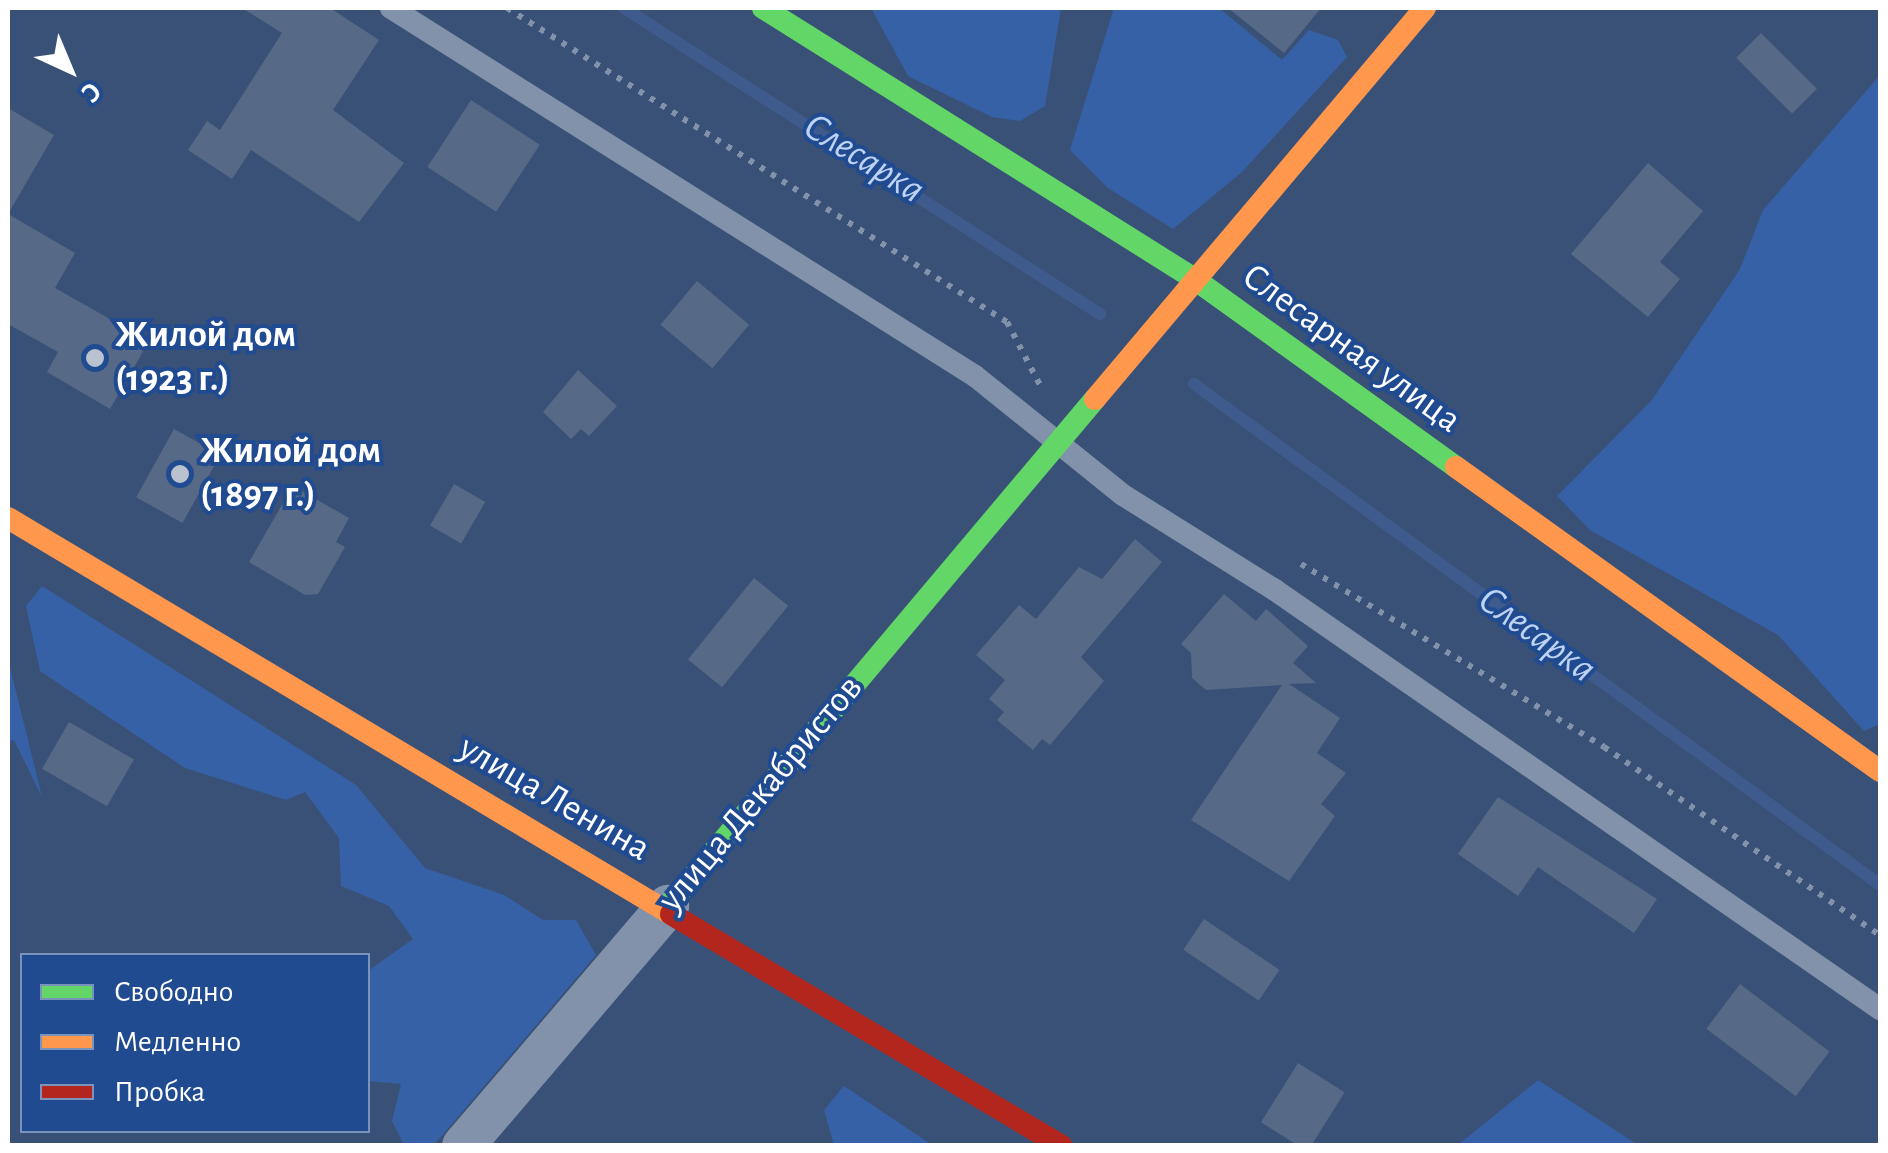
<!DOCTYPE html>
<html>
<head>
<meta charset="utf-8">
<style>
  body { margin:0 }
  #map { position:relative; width:1888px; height:1153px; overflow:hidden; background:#3a5177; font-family:"Alegreya Sans",sans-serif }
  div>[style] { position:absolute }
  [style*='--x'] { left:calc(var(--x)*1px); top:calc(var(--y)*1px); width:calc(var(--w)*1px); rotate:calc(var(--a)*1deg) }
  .green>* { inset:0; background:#3661a6 }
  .stream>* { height:12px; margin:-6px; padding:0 6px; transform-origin:6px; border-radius:6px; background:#3f5b8d }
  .building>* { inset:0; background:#566987; transform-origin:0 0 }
  .path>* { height:6px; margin-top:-3px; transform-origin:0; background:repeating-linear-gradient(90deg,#8292aa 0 5px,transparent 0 13px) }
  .lane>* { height:22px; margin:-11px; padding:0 11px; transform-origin:11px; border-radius:11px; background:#8292aa }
  .street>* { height:42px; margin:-21px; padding:0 21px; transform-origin:21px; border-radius:21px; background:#8292aa }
  .fast>* { height:22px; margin:-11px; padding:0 11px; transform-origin:11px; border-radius:11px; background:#63d668 }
  .slow>* { height:22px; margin:-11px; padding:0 11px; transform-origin:11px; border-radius:11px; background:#ff974d }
  .jam>* { height:22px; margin:-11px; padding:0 11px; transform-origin:11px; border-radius:11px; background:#b3261e }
  .dots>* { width:28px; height:28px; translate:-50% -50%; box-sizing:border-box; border:5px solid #214b90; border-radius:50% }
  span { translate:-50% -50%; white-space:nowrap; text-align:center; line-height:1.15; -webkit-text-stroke:8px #214b90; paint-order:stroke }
  .poi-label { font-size:38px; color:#fff; font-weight:700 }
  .left { translate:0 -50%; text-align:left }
  .street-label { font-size:38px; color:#fff }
  .water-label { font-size:40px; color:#bed3f3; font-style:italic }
  .frame { position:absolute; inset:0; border:10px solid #fff; pointer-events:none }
  .legend { position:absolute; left:20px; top:953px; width:350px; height:180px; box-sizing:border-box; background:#214b90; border:2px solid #7a93bc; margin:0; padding:12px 18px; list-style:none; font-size:30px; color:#fff }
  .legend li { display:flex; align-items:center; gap:20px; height:50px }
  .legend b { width:50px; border:2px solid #7a93bc }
  .north { position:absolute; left:20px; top:20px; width:100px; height:100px; -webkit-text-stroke:8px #214b90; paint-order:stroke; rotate:136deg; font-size:28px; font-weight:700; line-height:40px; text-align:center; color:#fff }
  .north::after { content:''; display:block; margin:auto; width:35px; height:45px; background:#fff; clip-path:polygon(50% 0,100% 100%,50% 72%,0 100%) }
</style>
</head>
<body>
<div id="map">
  <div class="green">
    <div style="clip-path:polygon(871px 8px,1061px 8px,1045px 106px,1020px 121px,992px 117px,908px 76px)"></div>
    <div style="clip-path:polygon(1114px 8px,1219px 8px,1282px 60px,1309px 30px,1338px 40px,1347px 57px,1242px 172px,1173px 229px,1108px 188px,1070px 150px)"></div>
    <div style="clip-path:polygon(1880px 75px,1880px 724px,1864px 731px,1778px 635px,1590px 530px,1557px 496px,1652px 400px,1740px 269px,1763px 210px)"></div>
    <div style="clip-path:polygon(42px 586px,356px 785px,425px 868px,504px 895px,543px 920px,576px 920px,596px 955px,434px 1145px,404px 1145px,392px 1121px,401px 1084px,368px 1081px,368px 971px,413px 939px,389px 906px,341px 886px,339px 838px,305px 792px,286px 800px,185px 768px,40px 671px,26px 606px)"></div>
    <div style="clip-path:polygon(8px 659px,42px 797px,14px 740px,8px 742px)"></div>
    <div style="clip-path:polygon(1538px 1080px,1638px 1145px,1458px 1145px)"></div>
    <div style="clip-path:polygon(844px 1086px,932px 1145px,834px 1145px,824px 1110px)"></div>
  </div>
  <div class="stream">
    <div style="--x:624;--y:8;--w:566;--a:32.74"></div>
    <div style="--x:1194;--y:384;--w:849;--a:36.14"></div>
  </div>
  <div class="building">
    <div style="clip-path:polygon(242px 8px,330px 8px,379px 40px,333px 110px,404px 163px,359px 222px,251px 150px,232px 179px,188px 150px,207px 121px,220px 130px,282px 33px)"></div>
    <div style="clip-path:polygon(1228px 8px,1321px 8px,1284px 53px)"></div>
    <div style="left:1761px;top:33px;width:79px;height:35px;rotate:45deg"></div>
    <div style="left:471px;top:100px;width:82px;height:80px;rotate:33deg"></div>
    <div style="clip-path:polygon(8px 108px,54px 135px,8px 214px,75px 253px,55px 288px,149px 341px,110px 409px,47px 372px,58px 352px,8px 324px)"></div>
    <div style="clip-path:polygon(1648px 163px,1703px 211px,1660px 262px,1680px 279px,1648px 317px,1571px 254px)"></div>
    <div style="left:697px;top:281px;width:68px;height:57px;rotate:40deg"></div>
    <div style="clip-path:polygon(578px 370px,617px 406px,589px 436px,581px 429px,571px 439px,543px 412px)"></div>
    <div style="left:174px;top:429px;width:53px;height:78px;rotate:29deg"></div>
    <div style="left:454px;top:484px;width:36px;height:48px;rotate:30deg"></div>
    <div style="clip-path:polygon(293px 486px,349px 518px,336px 542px,345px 547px,318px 594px,305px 595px,249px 562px)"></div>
    <div style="clip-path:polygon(1135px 539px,1162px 562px,1081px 657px,1104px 681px,1050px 745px,1042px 739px,1033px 750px,997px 720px,1004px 712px,989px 699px,1005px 680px,976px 655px,1019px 605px,1036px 619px,1079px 567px,1102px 579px)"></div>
    <div style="left:754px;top:578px;width:44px;height:105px;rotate:39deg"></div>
    <div style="clip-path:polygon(1224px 594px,1256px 621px,1266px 609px,1308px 646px,1293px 663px,1316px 683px,1289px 684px,1340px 718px,1317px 753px,1346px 773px,1321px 804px,1335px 816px,1289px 881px,1191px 820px,1282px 685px,1206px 690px,1192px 678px,1191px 653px,1181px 644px)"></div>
    <div style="left:69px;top:722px;width:75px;height:54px;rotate:30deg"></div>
    <div style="clip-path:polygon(1498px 797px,1657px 899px,1634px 933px,1538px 867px,1518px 896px,1458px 854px)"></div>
    <div style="left:1204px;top:919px;width:91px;height:37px;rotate:34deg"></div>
    <div style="left:1740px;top:984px;width:112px;height:56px;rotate:37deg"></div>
    <div style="left:1298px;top:1063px;width:55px;height:70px;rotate:32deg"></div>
  </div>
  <div class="path">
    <div style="--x:507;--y:8;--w:590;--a:32.13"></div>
    <div style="--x:1007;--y:322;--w:73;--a:62.4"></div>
    <div style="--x:1301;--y:564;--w:354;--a:31.1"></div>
    <div style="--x:1604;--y:747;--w:334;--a:34.3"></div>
  </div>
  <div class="lane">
    <div style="--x:391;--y:8;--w:690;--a:32.22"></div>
    <div style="--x:975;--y:376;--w:190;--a:38.8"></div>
    <div style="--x:1123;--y:495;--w:179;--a:32"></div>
    <div style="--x:1275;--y:590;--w:736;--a:34.71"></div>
  </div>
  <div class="street">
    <div style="--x:463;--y:1146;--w:316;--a:-49.5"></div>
  </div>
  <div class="fast">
    <div style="--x:763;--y:8;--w:508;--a:32.12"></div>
    <div style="--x:1193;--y:278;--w:324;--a:35.7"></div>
    <div style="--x:668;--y:906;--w:663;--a:-49.9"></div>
  </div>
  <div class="slow">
    <div style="--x:1095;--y:399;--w:512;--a:-49.84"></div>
    <div style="--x:1456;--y:467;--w:522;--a:35.64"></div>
    <div style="--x:8;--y:518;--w:772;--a:30.85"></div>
  </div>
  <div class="jam">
    <div style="--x:671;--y:914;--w:454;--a:30.7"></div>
  </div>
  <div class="dots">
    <div style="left:95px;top:358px;background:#bac2cf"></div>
    <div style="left:180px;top:474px;background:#bac2cf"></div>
  </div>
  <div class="poi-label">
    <span class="left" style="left:115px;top:358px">Жилой дом<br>(1923 г.)</span>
    <span class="left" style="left:200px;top:474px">Жилой дом<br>(1897 г.)</span>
  </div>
  <div class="street-label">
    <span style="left:1351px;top:349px;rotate:36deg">Слесарная улица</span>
    <span style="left:761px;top:794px;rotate:-50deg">улица Декабристов</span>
    <span style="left:554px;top:799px;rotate:30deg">улица Ленина</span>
  </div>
  <div class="water-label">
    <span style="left:864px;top:158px;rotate:32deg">Слесарка</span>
    <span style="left:1537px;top:634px;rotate:36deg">Слесарка</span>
  </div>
  <div class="frame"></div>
  <ul class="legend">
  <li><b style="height:12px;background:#63d668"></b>Свободно</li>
  <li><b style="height:12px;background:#ff974d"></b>Медленно</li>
  <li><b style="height:12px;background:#b3261e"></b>Пробка</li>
  </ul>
  <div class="north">С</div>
</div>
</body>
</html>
